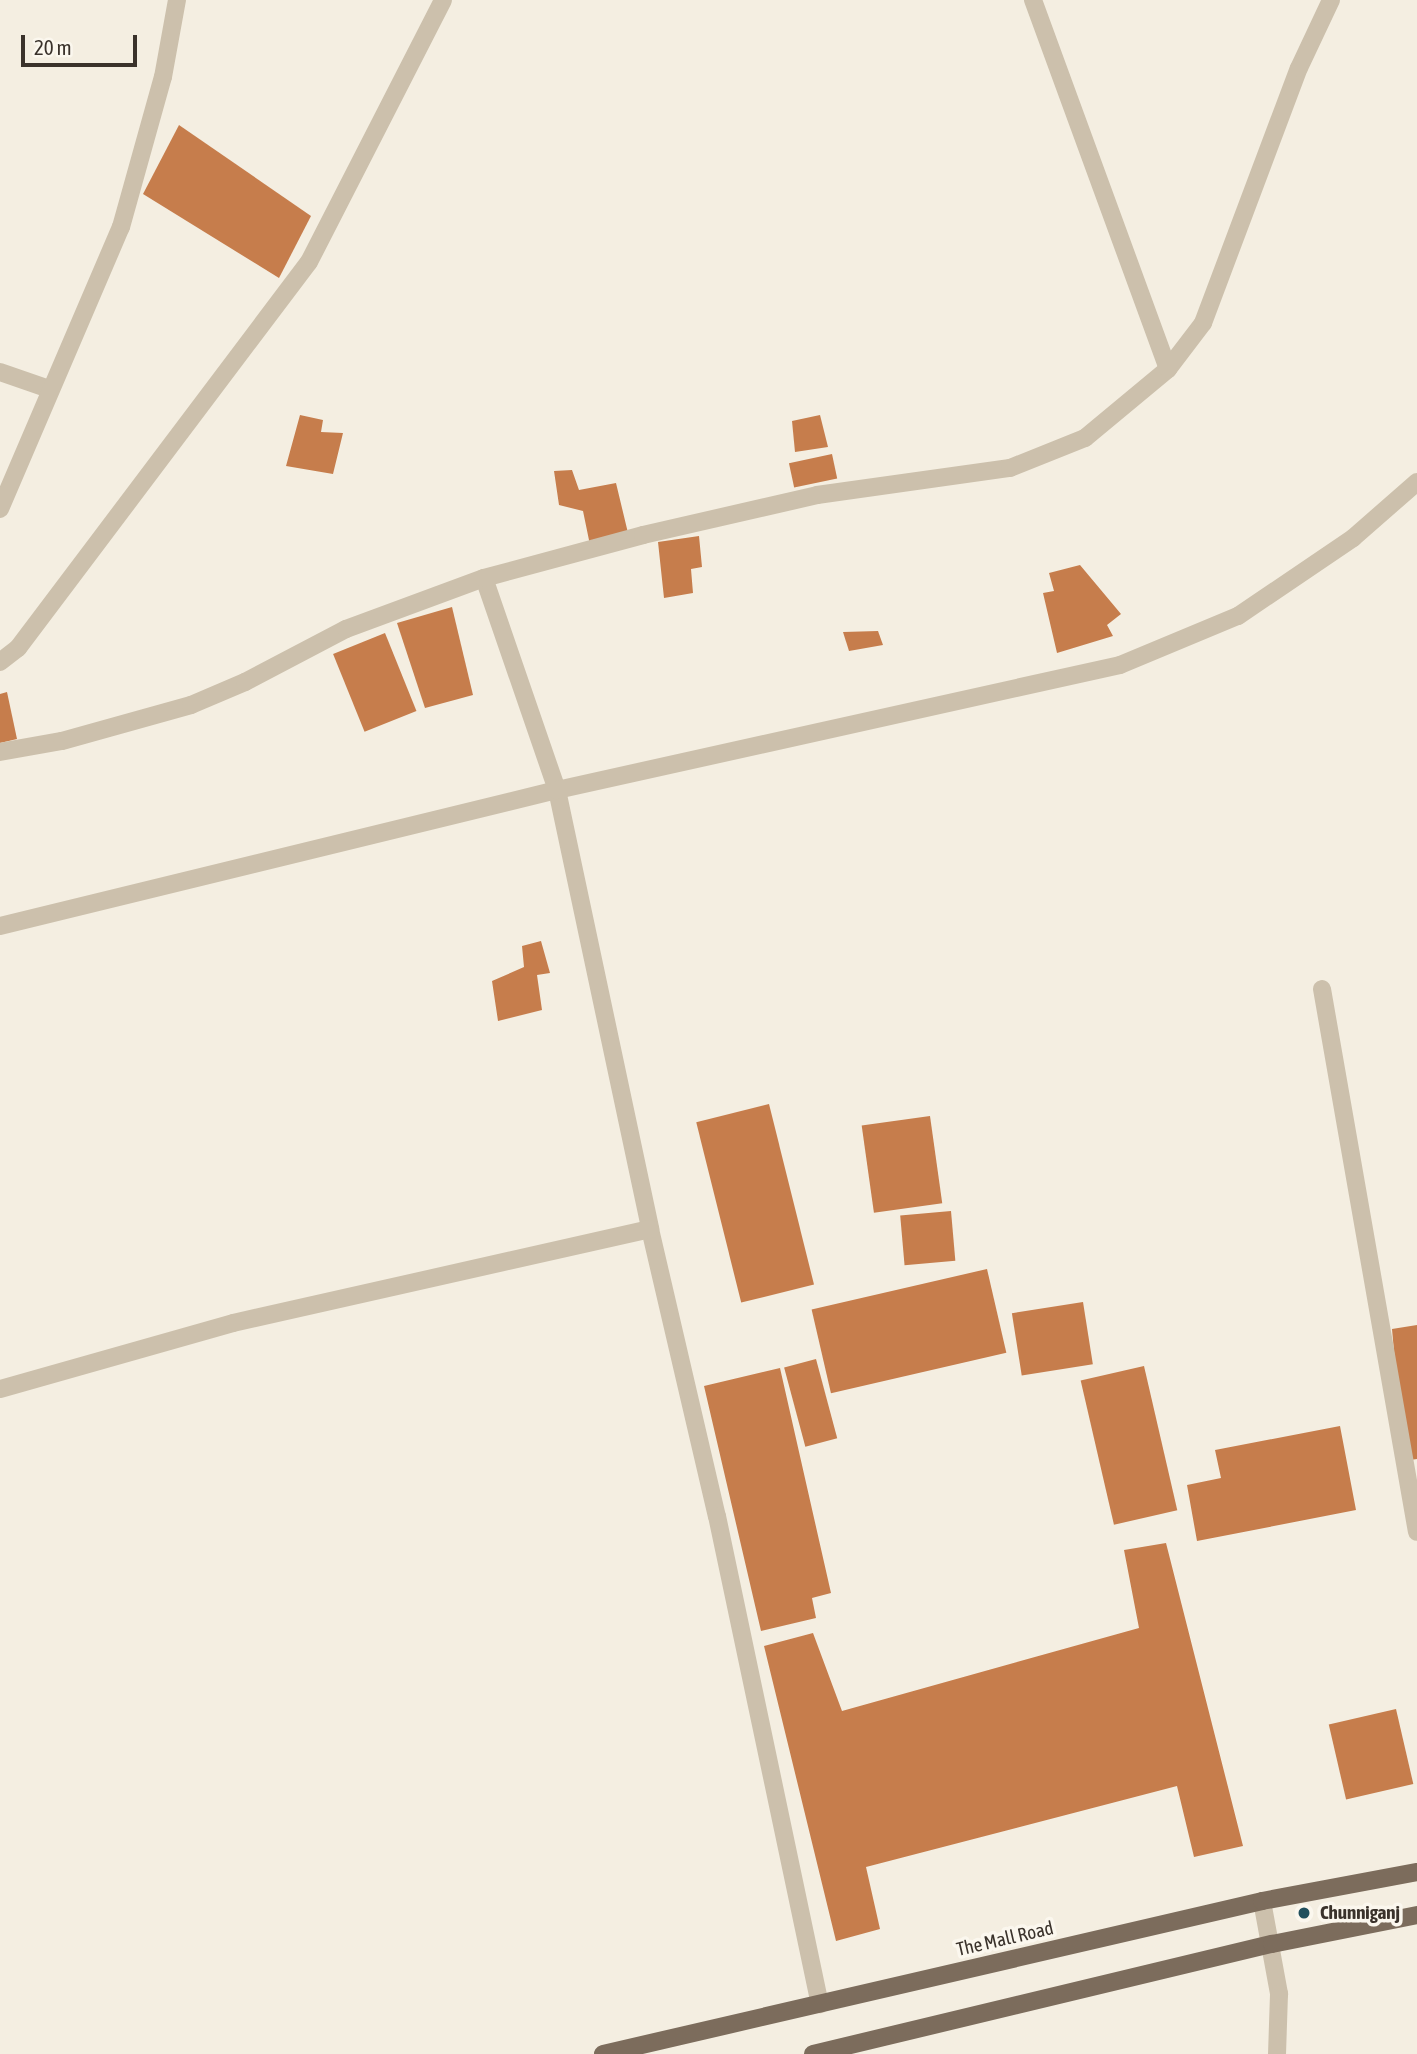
<!DOCTYPE html>
<html>
<head>
<meta charset="utf-8">
<style>
  body { margin:0 }
  #map { position:relative; width:1417px; height:2054px; overflow:hidden; background:#f4eee1; font-family:"Asap Condensed",sans-serif }
  div>[style] { position:absolute }
  [style*='--x'] { left:calc(var(--x)*1px); top:calc(var(--y)*1px); width:calc(var(--w)*1px); rotate:calc(var(--a)*1deg) }
  .building>* { inset:0; background:#c67d4c; transform-origin:0 0 }
  .minor>* { height:18px; margin:-9px; padding:0 9px; transform-origin:9px; border-radius:9px; background:#ccc0ac }
  .major>* { height:18px; margin:-9px; padding:0 9px; transform-origin:9px; border-radius:9px; background:#7c6c5c }
  .dots>* { width:19px; height:19px; translate:-50% -50%; box-sizing:border-box; border:4px solid #fbf7ee; border-radius:50% }
  span { translate:-50% -50%; white-space:nowrap; text-align:center; line-height:1.15; -webkit-text-stroke:7px #fbf7ee; paint-order:stroke }
  .poi-label { font-size:19px; color:#3a322b; font-weight:700 }
  .left { translate:0 -50%; text-align:left }
  .street-label { font-size:19px; color:#3a322b }
  .scale { position:absolute; left:21px; top:35px; width:116px; height:32px; box-sizing:border-box; border:4px solid #3a322b; border-top:0; padding-left:9px; font-size:21px; line-height:24px; white-space:nowrap; color:#3a322b; -webkit-text-stroke:5px #fbf7ee; paint-order:stroke }
</style>
</head>
<body>
<div id="map">
  <div class="building">
    <div style="clip-path:polygon(179px 125px,311px 216px,279px 278px,143px 194px)"></div>
    <div style="clip-path:polygon(300px 415px,323px 420px,321px 432px,343px 433px,333px 474px,286px 466px)"></div>
    <div style="clip-path:polygon(820px 415px,828px 447px,795px 452px,792px 421px)"></div>
    <div style="left:832px;top:454px;width:25px;height:44px;rotate:78deg"></div>
    <div style="clip-path:polygon(572px 470px,579px 490px,616px 483px,628px 533px,590px 545px,583px 511px,559px 505px,554px 471px)"></div>
    <div style="clip-path:polygon(699px 536px,702px 567px,691px 569px,693px 593px,664px 598px,658px 542px)"></div>
    <div style="clip-path:polygon(1080px 565px,1121px 614px,1107px 625px,1113px 636px,1057px 653px,1043px 593px,1054px 591px,1049px 573px)"></div>
    <div style="clip-path:polygon(452px 607px,473px 695px,425px 708px,397px 623px)"></div>
    <div style="clip-path:polygon(878px 631px,883px 645px,849px 651px,843px 632px)"></div>
    <div style="left:385px;top:633px;width:84px;height:56px;rotate:68deg"></div>
    <div style="clip-path:polygon(7px 692px,17px 739px,0 743px,0 694px)"></div>
    <div style="clip-path:polygon(541px 941px,550px 973px,537px 975px,542px 1010px,498px 1021px,492px 981px,524px 967px,522px 946px)"></div>
    <div style="left:769px;top:1104px;width:186px;height:75px;rotate:76deg"></div>
    <div style="left:930px;top:1116px;width:88px;height:69px;rotate:82deg"></div>
    <div style="left:951px;top:1211px;width:50px;height:51px;rotate:85deg"></div>
    <div style="left:987px;top:1269px;width:86px;height:180px;rotate:77deg"></div>
    <div style="left:1083px;top:1302px;width:63px;height:72px;rotate:81deg"></div>
    <div style="clip-path:polygon(1417px 1325px,1417px 1459px,1410px 1460px,1399px 1406px,1392px 1329px)"></div>
    <div style="left:816px;top:1359px;width:82px;height:33px;rotate:75deg"></div>
    <div style="left:1144px;top:1366px;width:148px;height:65px;rotate:77deg"></div>
    <div style="clip-path:polygon(780px 1368px,831px 1593px,812px 1598px,816px 1618px,761px 1631px,704px 1386px)"></div>
    <div style="clip-path:polygon(1340px 1426px,1356px 1510px,1197px 1541px,1187px 1485px,1221px 1478px,1215px 1450px)"></div>
    <div style="clip-path:polygon(1166px 1543px,1243px 1846px,1194px 1857px,1177px 1786px,866px 1867px,880px 1929px,836px 1941px,764px 1646px,813px 1633px,842px 1711px,1139px 1628px,1124px 1550px)"></div>
    <div style="left:1396px;top:1709px;width:77px;height:69px;rotate:77deg"></div>
  </div>
  <div class="minor">
    <div style="--x:1033;--y:0;--w:393;--a:69.9"></div>
    <div style="--x:0;--y:372;--w:52;--a:19.1"></div>
    <div style="--x:0;--y:509;--w:307;--a:-66.8"></div>
    <div style="--x:121;--y:227;--w:156;--a:-74.4"></div>
    <div style="--x:163;--y:77;--w:78;--a:-79.7"></div>
    <div style="--x:484;--y:578;--w:224;--a:71"></div>
    <div style="--x:557;--y:790;--w:449;--a:78"></div>
    <div style="--x:650;--y:1229;--w:295;--a:76.9"></div>
    <div style="--x:717;--y:1516;--w:499;--a:78.1"></div>
    <div style="--x:0;--y:662;--w:23;--a:-38"></div>
    <div style="--x:18;--y:648;--w:483;--a:-53"></div>
    <div style="--x:309;--y:262;--w:294;--a:-62.9"></div>
    <div style="--x:0;--y:752;--w:63;--a:-10.1"></div>
    <div style="--x:62;--y:741;--w:134;--a:-15.6"></div>
    <div style="--x:191;--y:705;--w:59;--a:-23.1"></div>
    <div style="--x:245;--y:682;--w:114;--a:-27.7"></div>
    <div style="--x:346;--y:629;--w:147;--a:-20.3"></div>
    <div style="--x:484;--y:578;--w:165;--a:-15.1"></div>
    <div style="--x:643;--y:535;--w:179;--a:-12.9"></div>
    <div style="--x:817;--y:495;--w:195;--a:-8"></div>
    <div style="--x:1010;--y:468;--w:81;--a:-21.8"></div>
    <div style="--x:1085;--y:438;--w:108;--a:-39.7"></div>
    <div style="--x:1168;--y:369;--w:58;--a:-52.7"></div>
    <div style="--x:1203;--y:323;--w:272;--a:-69.4"></div>
    <div style="--x:1299;--y:68;--w:75;--a:-64.8"></div>
    <div style="--x:0;--y:926;--w:573;--a:-13.72"></div>
    <div style="--x:557;--y:790;--w:577;--a:-12.52"></div>
    <div style="--x:1120;--y:665;--w:128;--a:-22.6"></div>
    <div style="--x:1238;--y:616;--w:139;--a:-34.1"></div>
    <div style="--x:1353;--y:538;--w:85;--a:-41.2"></div>
    <div style="--x:1322;--y:989;--w:551;--a:80.08"></div>
    <div style="--x:0;--y:1389;--w:242;--a:-15.8"></div>
    <div style="--x:233;--y:1323;--w:427;--a:-12.7"></div>
    <div style="--x:1262;--y:1901;--w:95;--a:79.6"></div>
    <div style="--x:1279;--y:1994;--w:60;--a:91.9"></div>
  </div>
  <div class="major">
    <div style="--x:603;--y:2054;--w:677;--a:-13.07"></div>
    <div style="--x:1262;--y:1901;--w:158;--a:-10.6"></div>
    <div style="--x:813;--y:2054;--w:472;--a:-13.5"></div>
    <div style="--x:1272;--y:1944;--w:148;--a:-11.3"></div>
  </div>
  <div class="dots">
    <div style="left:1304px;top:1913px;background:#204f5d"></div>
  </div>
  <div class="poi-label">
    <span class="left" style="left:1320px;top:1913px">Chunniganj</span>
  </div>
  <div class="street-label">
    <span style="left:1005px;top:1939px;rotate:-13deg">The Mall Road</span>
  </div>
  <div class="scale">20 m</div>
</div>
</body>
</html>
